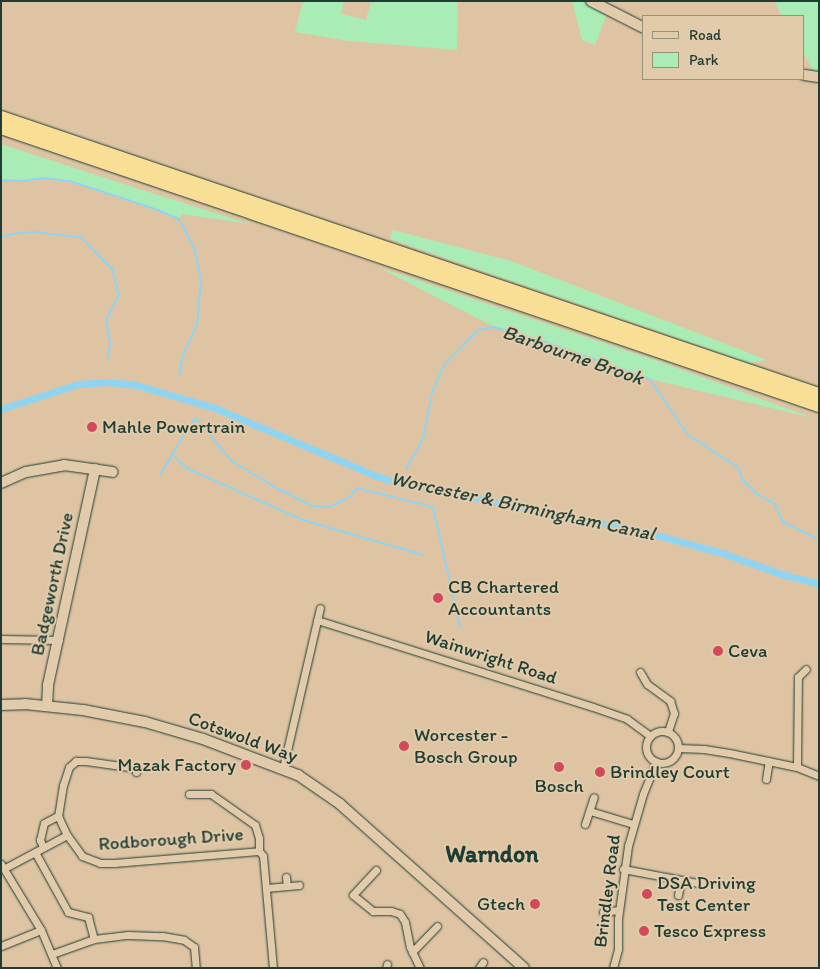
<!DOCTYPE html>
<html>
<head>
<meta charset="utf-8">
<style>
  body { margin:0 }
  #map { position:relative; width:820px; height:969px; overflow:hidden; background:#dfc4a4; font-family:Itim,sans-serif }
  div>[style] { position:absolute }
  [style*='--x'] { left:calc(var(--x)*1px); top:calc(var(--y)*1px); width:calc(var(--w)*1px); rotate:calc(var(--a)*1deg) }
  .green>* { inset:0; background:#aaecb6 }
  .stream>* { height:2px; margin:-1px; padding:0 1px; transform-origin:1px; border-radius:1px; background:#8fd5f1 }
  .canal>* { height:7px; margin:-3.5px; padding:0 3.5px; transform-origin:3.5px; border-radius:3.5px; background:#8fd5f1 }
  .roads { filter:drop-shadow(0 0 1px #1f3d34) drop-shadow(0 0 1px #1f3d34) }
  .street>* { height:7px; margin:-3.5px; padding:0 3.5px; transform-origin:3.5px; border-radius:3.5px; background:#e1cbaa }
  .street>.ring { margin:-3.5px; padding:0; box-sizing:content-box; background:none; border:7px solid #e1cbaa; border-radius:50% }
  .secondary>* { height:10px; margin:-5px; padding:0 5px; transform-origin:5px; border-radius:5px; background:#e1cbaa }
  .highway>* { height:12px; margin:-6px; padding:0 6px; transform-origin:6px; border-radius:6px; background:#f9df96 }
  .dots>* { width:14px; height:14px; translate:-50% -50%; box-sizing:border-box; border:2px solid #e1cbaa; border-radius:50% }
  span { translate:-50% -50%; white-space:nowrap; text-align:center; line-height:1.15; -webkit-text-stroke:4px #e1cbaa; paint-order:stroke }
  .poi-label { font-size:19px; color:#1f3d34 }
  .left { translate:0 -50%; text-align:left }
  .right { translate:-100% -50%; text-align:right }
  .street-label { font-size:19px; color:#1f3d34 }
  .water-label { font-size:20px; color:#25453d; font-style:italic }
  .district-label { font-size:24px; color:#1f3d34; font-weight:700 }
  .frame { position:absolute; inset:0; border:2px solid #1f3d34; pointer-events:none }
  .legend { position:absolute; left:642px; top:15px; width:162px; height:65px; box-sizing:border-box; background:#e1cbaa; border:1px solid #93927b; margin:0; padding:6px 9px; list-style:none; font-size:15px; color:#1f3d34 }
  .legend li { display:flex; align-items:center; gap:10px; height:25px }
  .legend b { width:25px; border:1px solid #93927b }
</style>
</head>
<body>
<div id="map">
  <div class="green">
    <div style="clip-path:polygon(303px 1px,344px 1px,341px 14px,366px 20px,371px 1px,458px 1px,457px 50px,349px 41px,295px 32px)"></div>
    <div style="clip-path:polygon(572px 1px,582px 1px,606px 16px,595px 45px,582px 40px)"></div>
    <div style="clip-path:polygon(774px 1px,819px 1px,819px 71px,814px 72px,804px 54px,804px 16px,782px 16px)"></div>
    <div style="clip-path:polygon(1px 144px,158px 195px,250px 224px,182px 214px,179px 219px,158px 210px,70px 181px,44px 178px,21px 181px,1px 180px)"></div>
    <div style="clip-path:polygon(393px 230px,511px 261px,767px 360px,750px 363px,494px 275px,390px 239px)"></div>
    <div style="clip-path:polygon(378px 267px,669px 365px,813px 418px,650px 379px,543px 341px,494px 327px)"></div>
  </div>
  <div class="stream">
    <div style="--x:1;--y:180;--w:20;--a:3"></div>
    <div style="--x:21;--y:181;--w:23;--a:-7"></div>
    <div style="--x:44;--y:178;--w:26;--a:7"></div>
    <div style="--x:70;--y:181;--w:93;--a:18.2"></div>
    <div style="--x:158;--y:210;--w:23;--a:23"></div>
    <div style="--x:179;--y:219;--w:32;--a:62"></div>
    <div style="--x:194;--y:247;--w:35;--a:78"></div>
    <div style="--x:201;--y:281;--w:43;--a:95.3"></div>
    <div style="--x:197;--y:324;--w:34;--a:114"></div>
    <div style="--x:183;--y:355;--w:21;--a:101"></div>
    <div style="--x:1;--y:237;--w:11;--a:-15"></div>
    <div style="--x:12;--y:234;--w:22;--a:-5"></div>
    <div style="--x:34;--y:232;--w:47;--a:6.1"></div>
    <div style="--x:81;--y:237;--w:45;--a:45.9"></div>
    <div style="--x:112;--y:269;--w:27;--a:75"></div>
    <div style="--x:119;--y:295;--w:28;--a:117"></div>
    <div style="--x:106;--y:320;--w:23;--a:80"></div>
    <div style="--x:110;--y:343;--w:15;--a:98"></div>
    <div style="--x:406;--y:469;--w:34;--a:-60"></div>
    <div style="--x:423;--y:440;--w:48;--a:-79.2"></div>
    <div style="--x:432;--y:393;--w:30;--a:-67"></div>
    <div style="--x:444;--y:365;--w:49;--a:-45.8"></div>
    <div style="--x:478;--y:330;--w:16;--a:-11"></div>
    <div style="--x:494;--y:327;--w:51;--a:15.9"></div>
    <div style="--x:543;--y:341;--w:114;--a:19.6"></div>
    <div style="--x:650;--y:379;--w:68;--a:55.8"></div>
    <div style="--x:688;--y:435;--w:59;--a:32.6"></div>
    <div style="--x:738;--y:467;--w:14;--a:69"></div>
    <div style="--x:743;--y:480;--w:20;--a:45"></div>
    <div style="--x:757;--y:494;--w:21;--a:29"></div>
    <div style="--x:775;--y:504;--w:20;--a:66"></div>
    <div style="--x:783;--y:522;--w:40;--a:26.6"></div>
    <div style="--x:160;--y:475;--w:23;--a:-59"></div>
    <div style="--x:423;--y:555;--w:125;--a:-163.7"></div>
    <div style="--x:303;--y:520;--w:126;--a:-156.1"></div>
    <div style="--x:188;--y:469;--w:22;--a:-137"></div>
    <div style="--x:172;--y:454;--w:43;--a:-57.4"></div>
    <div style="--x:195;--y:418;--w:57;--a:49.3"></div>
    <div style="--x:232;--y:461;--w:54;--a:31.3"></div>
    <div style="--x:278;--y:489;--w:39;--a:26"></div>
    <div style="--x:313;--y:506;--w:16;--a:4"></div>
    <div style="--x:329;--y:507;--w:23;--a:-25"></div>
    <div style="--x:350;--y:497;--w:11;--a:-52"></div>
    <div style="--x:357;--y:488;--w:78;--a:14"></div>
    <div style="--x:433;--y:507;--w:124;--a:77.4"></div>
  </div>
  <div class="canal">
    <div style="--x:1;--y:409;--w:81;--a:-18"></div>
    <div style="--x:78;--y:384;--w:30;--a:-4"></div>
    <div style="--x:108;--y:382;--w:28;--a:6"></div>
    <div style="--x:136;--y:385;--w:82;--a:16.2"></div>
    <div style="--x:215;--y:408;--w:175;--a:22.9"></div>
    <div style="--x:376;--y:476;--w:22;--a:16"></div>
    <div style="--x:397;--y:482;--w:257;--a:11.4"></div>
    <div style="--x:649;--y:533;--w:79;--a:15.4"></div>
    <div style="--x:725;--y:554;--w:63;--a:19.6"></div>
    <div style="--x:784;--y:575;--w:36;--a:14"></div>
  </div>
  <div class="roads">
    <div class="street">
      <div style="--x:317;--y:620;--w:289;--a:17.5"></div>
      <div style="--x:593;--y:707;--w:36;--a:19"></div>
      <div style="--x:627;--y:719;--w:29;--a:36"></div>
      <div style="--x:1;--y:639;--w:58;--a:1"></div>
      <div style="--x:640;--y:672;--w:14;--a:60"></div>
      <div style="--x:647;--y:684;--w:29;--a:36"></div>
      <div style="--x:670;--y:701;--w:13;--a:72"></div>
      <div style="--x:674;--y:713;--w:20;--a:108"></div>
      <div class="ring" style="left:646px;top:731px;width:25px;height:25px"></div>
      <div style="--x:678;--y:748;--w:26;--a:2"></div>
      <div style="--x:704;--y:749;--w:30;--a:9"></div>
      <div style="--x:734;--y:754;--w:64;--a:11.7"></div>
      <div style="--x:797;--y:767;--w:24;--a:22"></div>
      <div style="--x:797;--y:767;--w:90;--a:-89.4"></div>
      <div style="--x:798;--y:677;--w:11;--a:-45"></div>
      <div style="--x:283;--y:768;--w:164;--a:-77"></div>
      <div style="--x:136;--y:772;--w:4;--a:-90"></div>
      <div style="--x:136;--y:768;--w:51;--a:-172.2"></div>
      <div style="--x:85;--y:761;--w:9;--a:180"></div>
      <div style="--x:76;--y:761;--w:9;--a:139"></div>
      <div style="--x:69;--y:767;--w:19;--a:108"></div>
      <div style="--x:63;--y:785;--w:31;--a:99"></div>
      <div style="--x:58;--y:816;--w:21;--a:65"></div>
      <div style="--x:67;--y:835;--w:26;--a:54"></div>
      <div style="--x:82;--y:856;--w:19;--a:21"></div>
      <div style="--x:100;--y:863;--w:14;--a:0"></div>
      <div style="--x:114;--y:863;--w:145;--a:-4.7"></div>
      <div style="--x:766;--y:779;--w:18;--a:-81"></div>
      <div style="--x:189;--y:794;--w:22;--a:0"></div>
      <div style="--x:211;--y:794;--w:54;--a:35.2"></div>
      <div style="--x:255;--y:825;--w:14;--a:73"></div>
      <div style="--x:259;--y:838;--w:13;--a:90"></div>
      <div style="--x:590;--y:811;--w:45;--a:16.8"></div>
      <div style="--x:585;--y:824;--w:28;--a:-72"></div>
      <div style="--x:43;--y:847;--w:8;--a:-113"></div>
      <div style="--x:40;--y:840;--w:17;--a:-77"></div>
      <div style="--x:44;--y:823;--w:16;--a:-27"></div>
      <div style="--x:259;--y:851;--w:6;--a:51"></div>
      <div style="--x:263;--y:856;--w:112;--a:84.9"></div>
      <div style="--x:35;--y:852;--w:68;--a:61.2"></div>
      <div style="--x:68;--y:912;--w:21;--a:14"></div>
      <div style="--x:88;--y:917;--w:23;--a:75"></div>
      <div style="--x:1;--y:864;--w:77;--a:58.8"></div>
      <div style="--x:41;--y:930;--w:41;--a:67.2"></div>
      <div style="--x:5;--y:868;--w:70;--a:-28"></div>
      <div style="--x:623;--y:869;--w:81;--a:10.6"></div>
      <div style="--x:376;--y:870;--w:34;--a:133"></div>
      <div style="--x:353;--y:895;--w:26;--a:39"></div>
      <div style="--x:373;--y:911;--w:18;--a:0"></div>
      <div style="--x:391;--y:911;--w:9;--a:18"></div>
      <div style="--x:400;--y:914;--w:9;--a:58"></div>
      <div style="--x:405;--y:922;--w:25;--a:79"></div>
      <div style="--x:410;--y:947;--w:23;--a:65"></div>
      <div style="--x:286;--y:877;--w:9;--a:84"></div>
      <div style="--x:266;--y:888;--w:33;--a:-5"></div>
      <div style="--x:678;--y:895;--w:15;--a:-79"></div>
      <div style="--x:603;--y:912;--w:16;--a:-7"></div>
      <div style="--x:1;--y:946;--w:43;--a:-21.8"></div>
      <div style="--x:412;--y:952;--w:36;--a:-46"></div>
      <div style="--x:52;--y:954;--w:45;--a:-19.7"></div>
      <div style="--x:94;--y:939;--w:34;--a:-7"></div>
      <div style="--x:128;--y:935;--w:34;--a:2"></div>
      <div style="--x:162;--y:936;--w:22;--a:10"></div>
      <div style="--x:184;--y:940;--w:12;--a:35"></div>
      <div style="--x:194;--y:947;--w:21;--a:85"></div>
      <div style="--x:386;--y:968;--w:4;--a:-76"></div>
      <div style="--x:479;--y:968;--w:7;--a:-56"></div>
      <div style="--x:613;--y:968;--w:20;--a:-75"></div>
      <div style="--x:618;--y:949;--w:30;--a:-90"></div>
      <div style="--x:618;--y:919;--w:74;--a:-82.2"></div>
      <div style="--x:628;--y:846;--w:54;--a:-73.9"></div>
      <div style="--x:643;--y:794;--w:35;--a:-68"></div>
    </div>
    <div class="secondary">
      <div style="--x:591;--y:1;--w:59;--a:27"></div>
      <div style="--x:804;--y:75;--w:15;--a:8"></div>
      <div style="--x:1;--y:483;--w:27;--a:-24"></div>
      <div style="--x:26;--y:472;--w:39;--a:-10"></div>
      <div style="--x:64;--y:465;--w:49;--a:8.1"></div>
      <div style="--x:1;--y:705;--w:24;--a:-2"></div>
      <div style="--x:25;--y:704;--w:58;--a:5.9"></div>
      <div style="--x:83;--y:710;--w:63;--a:11"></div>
      <div style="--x:145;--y:722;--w:60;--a:16.3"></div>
      <div style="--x:203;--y:739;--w:102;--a:20.8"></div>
      <div style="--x:298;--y:775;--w:51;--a:34.6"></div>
      <div style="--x:340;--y:804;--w:246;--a:41.7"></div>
      <div style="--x:47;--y:706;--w:21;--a:-87"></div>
      <div style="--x:48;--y:685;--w:221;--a:-77.7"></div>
    </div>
    <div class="highway">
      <div style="--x:1;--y:117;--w:864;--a:18.71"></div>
      <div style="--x:1;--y:128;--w:864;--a:18.77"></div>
    </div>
  </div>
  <div class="dots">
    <div style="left:92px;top:427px;background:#d1495b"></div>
    <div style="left:438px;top:598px;background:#d1495b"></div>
    <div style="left:718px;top:651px;background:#d1495b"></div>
    <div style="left:404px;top:746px;background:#d1495b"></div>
    <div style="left:246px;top:765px;background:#d1495b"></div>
    <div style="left:559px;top:767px;background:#d1495b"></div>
    <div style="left:600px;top:772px;background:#d1495b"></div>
    <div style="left:647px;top:894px;background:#d1495b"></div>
    <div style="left:535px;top:904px;background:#d1495b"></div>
    <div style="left:644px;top:931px;background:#d1495b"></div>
  </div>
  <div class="poi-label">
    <span class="left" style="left:102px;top:427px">Mahle Powertrain</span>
    <span class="left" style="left:448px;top:598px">CB Chartered<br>Accountants</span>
    <span class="left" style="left:728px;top:651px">Ceva</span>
    <span class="left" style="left:414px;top:746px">Worcester -<br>Bosch Group</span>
    <span class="right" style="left:236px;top:765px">Mazak Factory</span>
    <span class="left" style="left:610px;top:772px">Brindley Court</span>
    <span style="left:559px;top:786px">Bosch</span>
    <span class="left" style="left:657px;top:894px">DSA Driving<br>Test Center</span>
    <span class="right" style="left:525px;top:904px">Gtech</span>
    <span class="left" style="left:654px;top:931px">Tesco Express</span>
  </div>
  <div class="street-label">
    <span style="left:52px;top:584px;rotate:-78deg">Badgeworth Drive</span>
    <span style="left:491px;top:657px;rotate:18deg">Wainwright Road</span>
    <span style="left:243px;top:737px;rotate:20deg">Cotswold Way</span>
    <span style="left:171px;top:839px;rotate:-4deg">Rodborough Drive</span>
    <span style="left:607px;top:891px;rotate:-83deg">Brindley Road</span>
  </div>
  <div class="water-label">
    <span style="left:573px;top:355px;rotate:19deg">Barbourne Brook</span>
    <span style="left:523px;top:506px;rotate:12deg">Worcester &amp; Birmingham Canal</span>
  </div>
  <div class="district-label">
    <span style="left:492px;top:854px">Warndon</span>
  </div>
  <div class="frame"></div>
  <ul class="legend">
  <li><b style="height:6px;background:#e1cbaa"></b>Road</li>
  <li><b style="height:14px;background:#aaecb6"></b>Park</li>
  </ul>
</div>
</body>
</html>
